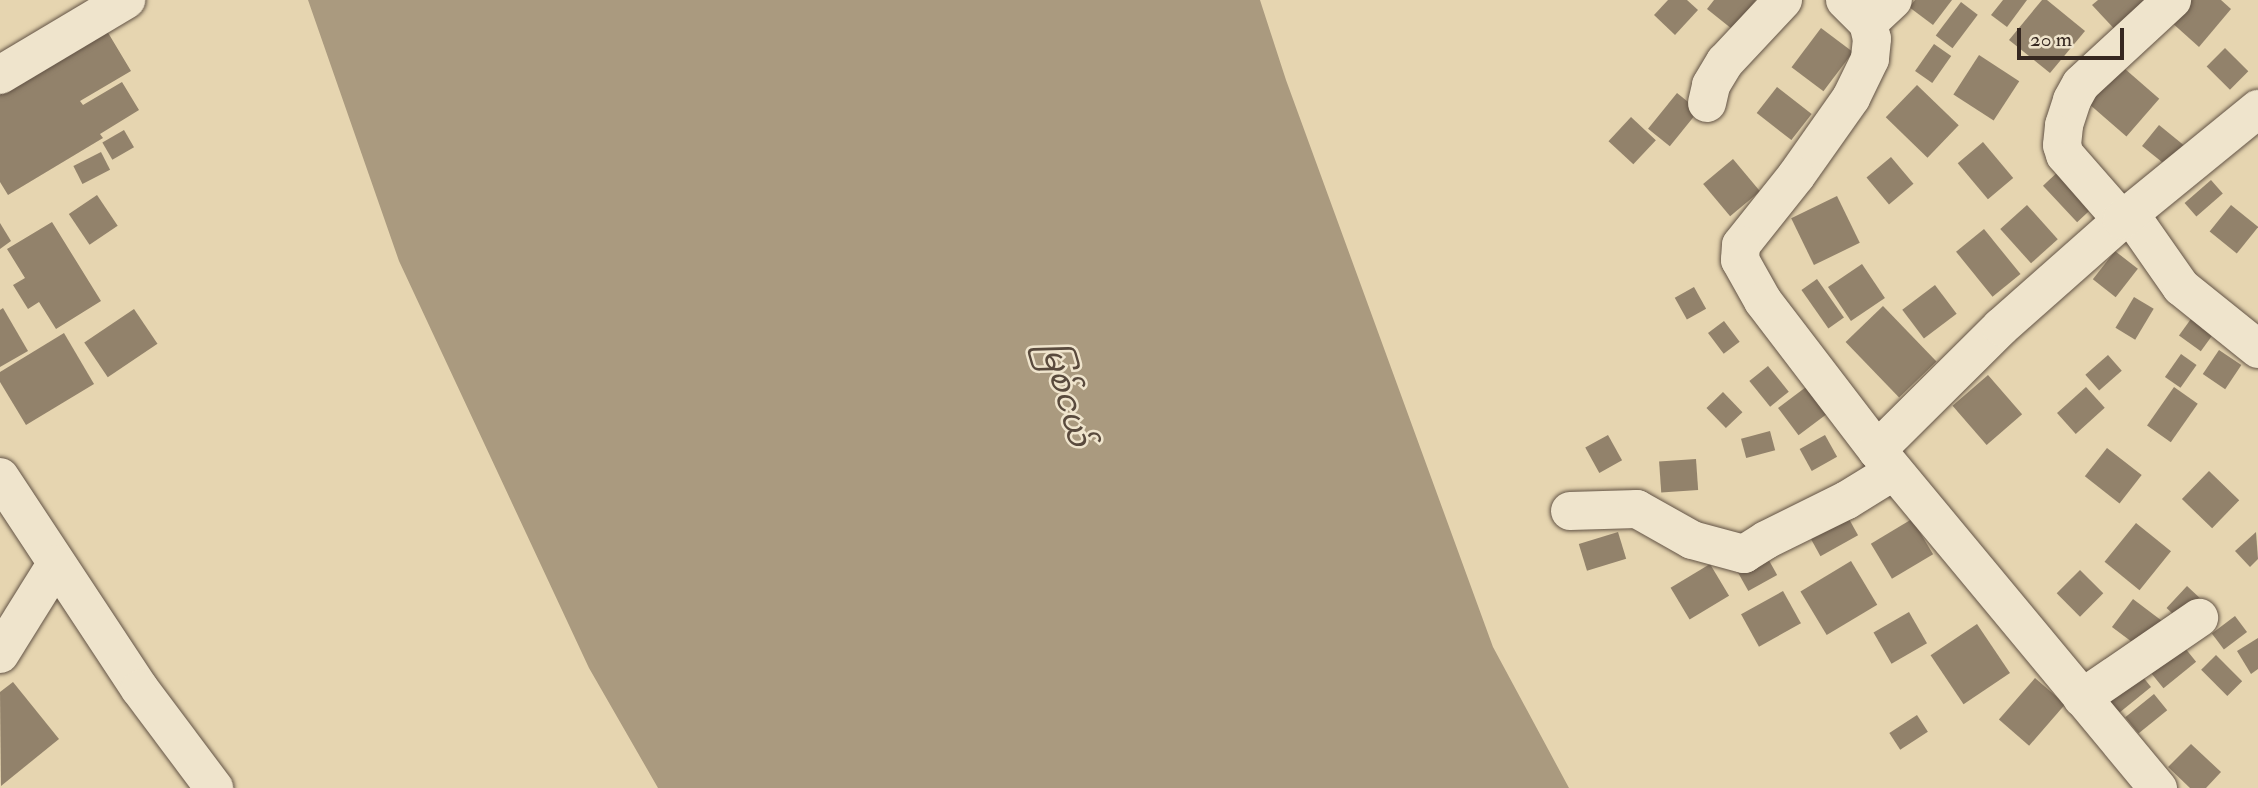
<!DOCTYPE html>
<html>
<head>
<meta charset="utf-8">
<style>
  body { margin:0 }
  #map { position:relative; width:2258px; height:788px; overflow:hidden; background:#e6d5b0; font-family:"IM FELL Double Pica","Noto Sans Myanmar",serif }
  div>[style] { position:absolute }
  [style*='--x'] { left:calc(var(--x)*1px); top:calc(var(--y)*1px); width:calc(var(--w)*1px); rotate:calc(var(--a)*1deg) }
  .water>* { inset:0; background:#aa9a7f }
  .building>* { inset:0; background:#92826b; transform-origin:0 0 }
  .roads { filter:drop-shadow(0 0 2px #625345) drop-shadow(0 0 2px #625345) }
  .minor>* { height:38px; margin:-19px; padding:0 19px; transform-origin:19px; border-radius:19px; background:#efe4cc }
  span { translate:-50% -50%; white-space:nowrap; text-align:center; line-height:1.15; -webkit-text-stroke:5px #efe4cc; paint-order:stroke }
  .water-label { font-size:32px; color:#594a3d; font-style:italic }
  .scale { position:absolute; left:2017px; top:28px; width:107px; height:32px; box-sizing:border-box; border:4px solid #362821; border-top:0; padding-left:9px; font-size:21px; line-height:24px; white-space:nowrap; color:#362821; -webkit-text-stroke:5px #efe4cc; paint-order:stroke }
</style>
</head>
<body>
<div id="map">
  <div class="water">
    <div style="clip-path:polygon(308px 0,1260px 0,1286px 80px,1493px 647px,1569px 788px,658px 788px,589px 668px,399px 261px)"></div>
  </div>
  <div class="building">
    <div style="clip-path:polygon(1668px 0,1687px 0,1698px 10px,1675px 35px,1654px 15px)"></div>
    <div style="clip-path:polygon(1714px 0,1756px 0,1732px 29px,1707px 9px)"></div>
    <div style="clip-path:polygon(1915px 0,1952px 0,1933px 25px,1909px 7px)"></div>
    <div style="clip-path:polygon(2003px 0,2027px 0,2007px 27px,1991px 15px)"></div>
    <div style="clip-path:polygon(2042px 0,2047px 0,2085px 31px,2050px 73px,2009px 40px)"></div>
    <div style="clip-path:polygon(2098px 0,2157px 0,2120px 35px,2092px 5px)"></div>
    <div style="clip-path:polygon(2188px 0,2221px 0,2231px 9px,2199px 47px,2170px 21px)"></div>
    <div style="left:1961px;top:2px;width:21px;height:42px;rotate:37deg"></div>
    <div style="clip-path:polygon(101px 21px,131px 71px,80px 101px,83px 105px,122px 82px,139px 110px,100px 134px,103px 138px,8px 195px,0 182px,0 82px)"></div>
    <div style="left:1821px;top:28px;width:40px;height:49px;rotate:37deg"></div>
    <div style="left:1934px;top:44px;width:21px;height:33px;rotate:35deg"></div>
    <div style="left:2225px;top:48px;width:33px;height:26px;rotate:45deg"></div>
    <div style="left:1979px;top:55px;width:48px;height:47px;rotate:33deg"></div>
    <div style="left:2117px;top:62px;width:56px;height:50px;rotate:41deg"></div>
    <div style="left:1917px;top:85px;width:58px;height:45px;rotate:44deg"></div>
    <div style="left:1777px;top:87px;width:44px;height:33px;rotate:38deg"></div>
    <div style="left:1677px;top:93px;width:28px;height:46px;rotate:39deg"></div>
    <div style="left:1631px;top:117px;width:34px;height:33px;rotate:43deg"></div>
    <div style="left:2159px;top:125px;width:32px;height:27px;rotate:39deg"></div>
    <div style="left:124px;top:130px;width:20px;height:25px;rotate:60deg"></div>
    <div style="left:1983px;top:142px;width:47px;height:33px;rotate:50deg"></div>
    <div style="left:101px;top:152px;width:20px;height:31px;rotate:63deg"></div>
    <div style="left:1891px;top:157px;width:35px;height:32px;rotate:50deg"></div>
    <div style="left:1733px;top:159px;width:42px;height:39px;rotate:50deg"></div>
    <div style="left:2062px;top:168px;width:50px;height:26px;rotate:47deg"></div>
    <div style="left:2211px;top:180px;width:18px;height:35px;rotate:49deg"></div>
    <div style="left:97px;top:195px;width:37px;height:34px;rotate:56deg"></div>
    <div style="left:1837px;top:196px;width:52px;height:51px;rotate:64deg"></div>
    <div style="left:2027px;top:205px;width:46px;height:36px;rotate:48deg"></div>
    <div style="left:2231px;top:205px;width:35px;height:34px;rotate:39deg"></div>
    <div style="clip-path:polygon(52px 222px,101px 301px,56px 329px,39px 302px,28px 309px,13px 285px,25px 278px,7px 249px)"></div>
    <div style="clip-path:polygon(0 223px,11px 241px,0 249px)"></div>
    <div style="left:1984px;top:229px;width:58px;height:36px;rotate:51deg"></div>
    <div style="left:2115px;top:251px;width:29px;height:36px;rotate:38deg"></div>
    <div style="left:1862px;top:264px;width:41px;height:41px;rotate:56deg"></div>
    <div style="left:1817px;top:279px;width:47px;height:19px;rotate:55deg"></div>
    <div style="left:1935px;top:285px;width:36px;height:41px;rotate:53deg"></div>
    <div style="left:1694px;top:287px;width:25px;height:22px;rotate:61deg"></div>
    <div style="left:2134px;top:297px;width:23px;height:36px;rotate:31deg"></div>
    <div style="left:1883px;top:306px;width:77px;height:52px;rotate:46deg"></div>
    <div style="clip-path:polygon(3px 308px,28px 351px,0 367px,0 310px)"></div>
    <div style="left:134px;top:309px;width:42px;height:60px;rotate:56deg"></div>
    <div style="left:2196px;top:312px;width:27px;height:29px;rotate:36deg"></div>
    <div style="left:1724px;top:321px;width:26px;height:20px;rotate:53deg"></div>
    <div style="clip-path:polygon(64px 333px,94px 384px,26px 425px,0 382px,0 372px)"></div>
    <div style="left:2219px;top:350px;width:27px;height:29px;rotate:34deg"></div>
    <div style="left:2181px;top:354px;width:19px;height:28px;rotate:35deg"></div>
    <div style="left:2108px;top:355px;width:21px;height:30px;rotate:49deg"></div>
    <div style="left:1768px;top:366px;width:33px;height:24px;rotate:51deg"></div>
    <div style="left:1988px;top:375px;width:52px;height:47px;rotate:49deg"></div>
    <div style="left:1814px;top:381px;width:34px;height:45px;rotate:53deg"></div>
    <div style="left:2086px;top:387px;width:28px;height:39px;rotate:48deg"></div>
    <div style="left:2174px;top:387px;width:29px;height:47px;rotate:35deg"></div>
    <div style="left:1723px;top:392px;width:28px;height:23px;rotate:46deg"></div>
    <div style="left:1770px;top:431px;width:20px;height:30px;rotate:75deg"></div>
    <div style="left:1608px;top:435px;width:29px;height:26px;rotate:61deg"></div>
    <div style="left:1825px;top:435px;width:25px;height:29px;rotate:61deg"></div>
    <div style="left:2107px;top:448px;width:44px;height:36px;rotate:38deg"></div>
    <div style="left:1696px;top:459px;width:31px;height:37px;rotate:86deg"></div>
    <div style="left:2209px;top:471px;width:42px;height:39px;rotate:44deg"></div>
    <div style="left:1844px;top:510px;width:29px;height:43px;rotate:61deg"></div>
    <div style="left:1912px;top:519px;width:41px;height:48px;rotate:59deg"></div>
    <div style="left:2136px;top:523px;width:45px;height:50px;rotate:39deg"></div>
    <div style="left:1618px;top:532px;width:28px;height:41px;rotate:73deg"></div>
    <div style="clip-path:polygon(2256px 532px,2258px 559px,2250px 567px,2235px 551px)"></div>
    <div style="left:1766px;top:555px;width:23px;height:33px;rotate:61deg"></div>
    <div style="left:1851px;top:561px;width:51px;height:59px;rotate:59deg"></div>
    <div style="left:1710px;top:564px;width:37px;height:46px;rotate:59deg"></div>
    <div style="left:2080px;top:570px;width:33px;height:33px;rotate:45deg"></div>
    <div style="left:2187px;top:586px;width:23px;height:30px;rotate:43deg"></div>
    <div style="left:1783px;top:591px;width:37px;height:48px;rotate:61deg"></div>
    <div style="left:2133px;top:599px;width:36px;height:35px;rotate:37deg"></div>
    <div style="left:1909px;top:612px;width:36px;height:41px;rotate:60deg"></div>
    <div style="left:2235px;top:616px;width:20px;height:29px;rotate:53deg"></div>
    <div style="left:1977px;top:624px;width:59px;height:56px;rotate:56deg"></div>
    <div style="left:2176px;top:637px;width:32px;height:42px;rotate:51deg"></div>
    <div style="clip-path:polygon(2258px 638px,2258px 669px,2251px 674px,2237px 651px)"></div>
    <div style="left:2216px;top:655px;width:37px;height:21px;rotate:45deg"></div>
    <div style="left:2134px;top:666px;width:27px;height:42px;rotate:51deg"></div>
    <div style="left:2035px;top:678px;width:40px;height:55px;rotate:41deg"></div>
    <div style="clip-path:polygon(13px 682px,59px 739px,1px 786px,0 692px)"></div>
    <div style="left:2154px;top:694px;width:21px;height:37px;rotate:51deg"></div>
    <div style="left:1917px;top:715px;width:20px;height:33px;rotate:57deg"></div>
    <div style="clip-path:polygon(2191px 744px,2221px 772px,2206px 788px,2190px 788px,2168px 767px)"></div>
  </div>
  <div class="roads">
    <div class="minor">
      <div style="--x:1845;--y:0;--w:33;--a:45"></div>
      <div style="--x:1868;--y:23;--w:16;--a:76"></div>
      <div style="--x:1872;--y:39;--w:20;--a:96"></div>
      <div style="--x:1870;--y:59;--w:43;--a:116"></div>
      <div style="--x:1851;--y:98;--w:95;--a:125.2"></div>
      <div style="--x:1796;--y:176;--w:88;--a:128.6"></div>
      <div style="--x:1741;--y:245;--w:15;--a:94"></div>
      <div style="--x:1740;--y:260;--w:47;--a:60.7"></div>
      <div style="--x:1763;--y:301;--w:188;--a:52.6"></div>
      <div style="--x:1877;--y:450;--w:440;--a:50.3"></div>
      <div style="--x:1868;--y:23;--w:34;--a:-43"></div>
      <div style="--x:0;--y:75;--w:147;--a:-30.8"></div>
      <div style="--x:1707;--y:103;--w:18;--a:-77"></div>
      <div style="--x:1711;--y:85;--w:27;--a:-59"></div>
      <div style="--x:1725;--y:62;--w:85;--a:-46.9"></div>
      <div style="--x:2130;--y:214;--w:89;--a:55.1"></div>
      <div style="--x:2181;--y:287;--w:99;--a:38.8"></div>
      <div style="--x:2122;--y:220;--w:86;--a:-131.2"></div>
      <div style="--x:2065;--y:155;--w:10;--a:-107"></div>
      <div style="--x:2062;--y:145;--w:20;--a:-84"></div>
      <div style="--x:2064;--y:125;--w:26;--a:-72"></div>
      <div style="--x:2072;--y:100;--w:18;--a:-61"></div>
      <div style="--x:2081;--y:84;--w:124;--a:-42.7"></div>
      <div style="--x:1877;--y:450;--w:175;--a:-44.8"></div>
      <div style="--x:2001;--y:327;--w:162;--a:-41.5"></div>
      <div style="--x:2122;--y:220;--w:176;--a:-39.2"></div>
      <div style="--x:0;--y:477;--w:254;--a:56.6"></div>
      <div style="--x:140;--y:689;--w:124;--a:53.2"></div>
      <div style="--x:1570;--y:511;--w:67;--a:-1.7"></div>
      <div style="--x:1637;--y:509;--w:63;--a:29.4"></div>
      <div style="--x:1692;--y:540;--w:54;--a:15.1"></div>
      <div style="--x:1744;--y:554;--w:26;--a:-32"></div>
      <div style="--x:1766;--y:540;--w:90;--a:-26.3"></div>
      <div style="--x:1847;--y:500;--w:55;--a:-31.7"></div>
      <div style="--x:0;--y:654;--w:106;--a:-58.1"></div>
      <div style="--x:2082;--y:698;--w:142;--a:-34.4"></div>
    </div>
  </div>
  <div class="water-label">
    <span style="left:1065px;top:394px;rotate:74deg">မြစ်ငယ်</span>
  </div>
  <div class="scale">20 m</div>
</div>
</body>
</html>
